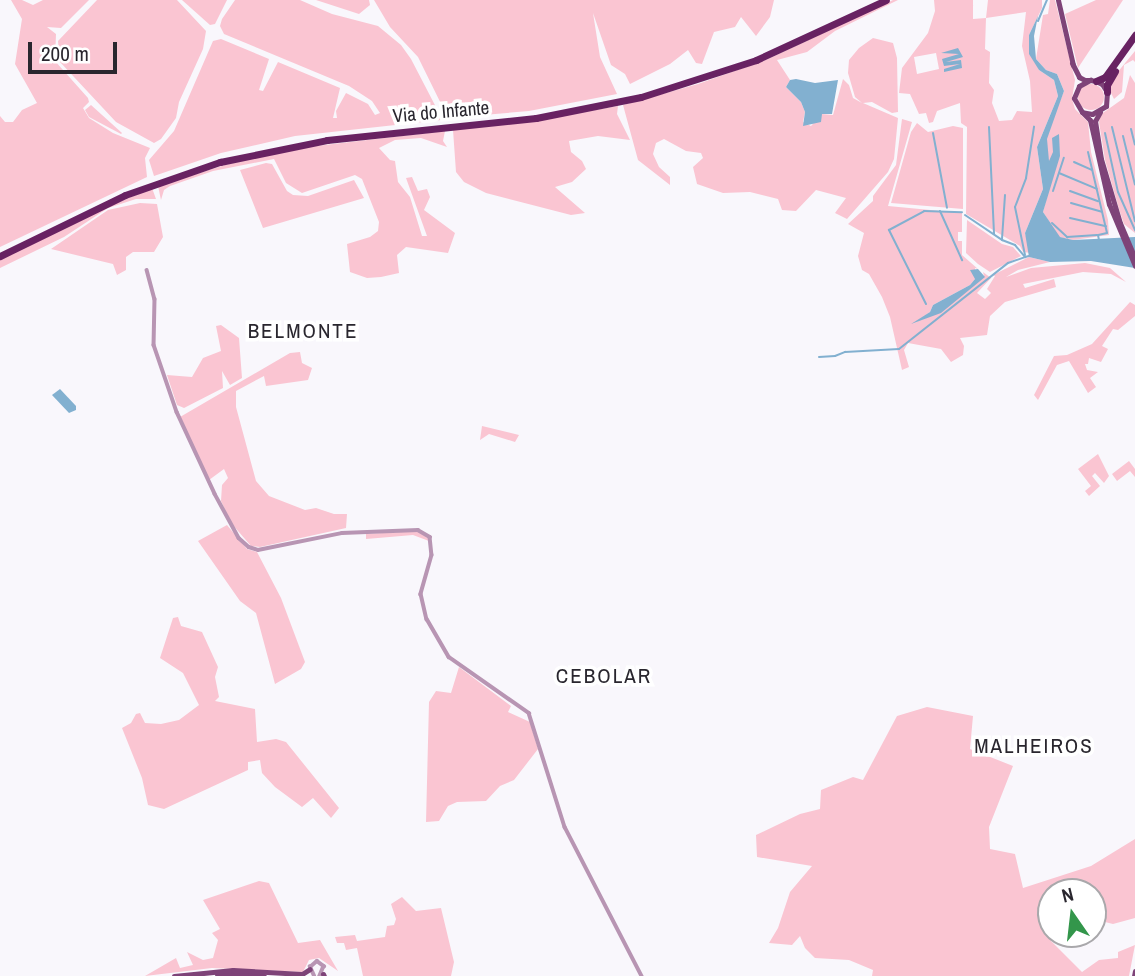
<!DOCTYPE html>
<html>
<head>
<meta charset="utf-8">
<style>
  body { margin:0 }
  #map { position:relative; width:1135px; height:976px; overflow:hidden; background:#f9f7fc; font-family:"Archivo Narrow",sans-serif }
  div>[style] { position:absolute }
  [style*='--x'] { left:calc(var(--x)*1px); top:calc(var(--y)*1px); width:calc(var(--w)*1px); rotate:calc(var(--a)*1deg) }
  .green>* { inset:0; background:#fac5d2 }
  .round { border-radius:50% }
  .water>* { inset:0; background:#82b0d0 }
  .stream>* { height:2px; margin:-1px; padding:0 1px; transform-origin:1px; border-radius:1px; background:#82b0d0 }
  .tertiary>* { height:3.5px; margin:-1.75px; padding:0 1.75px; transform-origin:1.75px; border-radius:1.75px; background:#b895b3 }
  .primary>* { height:5px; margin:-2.5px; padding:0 2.5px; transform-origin:2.5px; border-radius:2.5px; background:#7e4378 }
  .motorway>* { height:7px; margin:-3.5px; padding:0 3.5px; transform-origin:3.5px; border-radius:3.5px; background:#682262 }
  span { translate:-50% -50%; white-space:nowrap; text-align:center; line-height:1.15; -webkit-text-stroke:7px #fff; paint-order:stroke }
  .street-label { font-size:19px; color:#29262e }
  .neighbourhood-label { font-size:21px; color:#29262e; letter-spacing:2px }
  .north { position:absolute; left:1037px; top:878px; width:70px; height:70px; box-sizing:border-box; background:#fff; border:2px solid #a9a8ab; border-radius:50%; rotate:346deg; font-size:19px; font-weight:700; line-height:28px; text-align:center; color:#29262e }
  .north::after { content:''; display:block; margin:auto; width:24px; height:32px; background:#33964b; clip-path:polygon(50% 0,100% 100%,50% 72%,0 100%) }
  .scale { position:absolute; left:28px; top:42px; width:89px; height:32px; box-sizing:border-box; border:4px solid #29262e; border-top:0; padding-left:9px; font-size:21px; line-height:24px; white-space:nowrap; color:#29262e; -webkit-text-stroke:5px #fff; paint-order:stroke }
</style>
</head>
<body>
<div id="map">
  <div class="green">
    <div style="clip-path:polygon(11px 0,22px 0,33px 5px,43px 0,89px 0,61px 28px,47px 27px,56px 34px,55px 61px,88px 98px,89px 102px,83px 108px,89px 118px,113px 133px,150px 148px,145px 158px,147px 177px,0 247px,0 116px,5px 122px,13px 122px,22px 110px,37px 103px,15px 64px,22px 19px)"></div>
    <div style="clip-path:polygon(97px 0,177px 0,206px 31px,203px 49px,179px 102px,176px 118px,161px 139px,154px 143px,116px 122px,60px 62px,58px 41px)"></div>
    <div style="clip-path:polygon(182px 0,227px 0,215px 24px,210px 25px)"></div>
    <div style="clip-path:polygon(235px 0,300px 0,332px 14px,378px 26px,401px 45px,411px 59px,438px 111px,434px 113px,441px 120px,295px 136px,221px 153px,154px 176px,149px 160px,174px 131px,213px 41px,221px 39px,269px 59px,259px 90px,263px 91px,278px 62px,340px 88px,333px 118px,337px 118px,336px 111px,346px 93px,368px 104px,375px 115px,380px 113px,372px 101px,349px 86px,224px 34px,220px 26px,222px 19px)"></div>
    <div style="clip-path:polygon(316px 0,369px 0,370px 5px,359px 14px)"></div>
    <div style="clip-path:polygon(374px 0,774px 0,770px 17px,756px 36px,741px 17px,735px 27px,714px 32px,702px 64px,696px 63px,688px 50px,670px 64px,630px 84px,625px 74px,611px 65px,593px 13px,600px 57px,617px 94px,529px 111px,448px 118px,418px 57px,390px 27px)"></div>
    <div style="clip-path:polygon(893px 0,898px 0,835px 31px,807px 52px,777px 60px,790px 80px,786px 87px,801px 102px,805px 112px,803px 122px,811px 126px,822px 114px,833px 115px,843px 79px,849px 85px,853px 98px,862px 103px,855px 97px,848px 73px,849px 60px,859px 48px,873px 38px,893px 43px,897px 58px,898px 112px,892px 113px,872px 102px,863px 103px,898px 118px,894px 159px,888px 172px,847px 219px,835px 213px,846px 198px,816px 190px,796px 211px,782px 210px,778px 199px,750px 192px,723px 193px,697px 184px,693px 167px,703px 158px,701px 153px,686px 151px,664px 139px,656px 143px,653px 154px,659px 167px,670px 177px,670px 185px,638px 160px,623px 105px,698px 84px,768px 59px)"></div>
    <div style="clip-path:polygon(evenodd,934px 0,973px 0,973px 19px,986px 18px,988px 0,1042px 0,1042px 8px,1029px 35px,1039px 70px,1054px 80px,1058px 96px,1037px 147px,1043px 189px,1025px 233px,1031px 253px,1023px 252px,1020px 246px,966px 214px,967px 127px,961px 123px,960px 103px,937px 111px,933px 122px,929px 123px,926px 113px,919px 114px,910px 94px,899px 93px,902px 68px,928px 33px,935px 11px,934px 0,1026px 12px,1022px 46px,1030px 81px,1032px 112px,1017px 111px,1012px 120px,999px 121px,992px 103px,994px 90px,989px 83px,990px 52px,985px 49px,986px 18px,1026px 12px,934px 0,936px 53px,939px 69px,917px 74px,914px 57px,936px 53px)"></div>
    <div style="clip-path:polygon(1050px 0,1055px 0,1075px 80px,1072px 99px,1075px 109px,1088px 122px,1091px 152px,1108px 220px,1109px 235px,1073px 240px,1059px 237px,1043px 212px,1051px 181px,1043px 144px,1064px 91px,1057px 74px,1046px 70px,1036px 59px,1043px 15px,1048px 14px)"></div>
    <div style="clip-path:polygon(1096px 0,1123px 0,1078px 68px,1065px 14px)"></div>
    <div style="clip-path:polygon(1135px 51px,1135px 62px,1133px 60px,1124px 65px,1122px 92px,1114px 99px,1109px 89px,1112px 79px)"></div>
    <div style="clip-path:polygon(1130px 75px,1135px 83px,1135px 233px,1124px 224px,1119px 209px,1105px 160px,1099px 122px,1100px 115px,1124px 98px)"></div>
    <div class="round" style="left:1078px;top:84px;width:26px;height:26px"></div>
    <div style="clip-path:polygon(91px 105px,122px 133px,121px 134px,89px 117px,85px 110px)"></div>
    <div style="clip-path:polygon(618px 106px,617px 114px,630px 140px,598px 136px,569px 141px,571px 152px,582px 161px,586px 169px,572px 182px,555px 187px,585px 213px,571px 215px,486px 193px,464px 182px,456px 172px,453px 130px,526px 122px)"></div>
    <div style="clip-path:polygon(902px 119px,912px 122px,888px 206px,962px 213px,962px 232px,958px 232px,958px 241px,962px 241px,962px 255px,978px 269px,975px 268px,975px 279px,970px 285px,933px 305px,930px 312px,912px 325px,984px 276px,983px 272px,991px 278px,977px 293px,985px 299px,991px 293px,987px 289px,995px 276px,993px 275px,1029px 257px,1050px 262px,1018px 270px,1006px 277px,1031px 268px,1085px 263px,1110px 268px,1126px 282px,1111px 274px,1083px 272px,1023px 284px,1025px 288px,1054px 279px,1056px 287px,1005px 302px,990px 316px,987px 335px,960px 338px,964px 346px,963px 355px,951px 362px,941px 349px,908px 343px,904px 350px,909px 367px,902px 370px,890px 317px,882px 297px,869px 274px,862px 270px,858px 256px,864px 233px,848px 224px,873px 201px,873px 196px,896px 165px)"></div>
    <div style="clip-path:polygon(917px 123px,928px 132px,953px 126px,963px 128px,963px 209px,891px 203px,911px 132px)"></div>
    <div style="clip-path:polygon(445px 131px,443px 141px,447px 147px,421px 138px,395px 140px,379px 148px,390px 160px,395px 161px,398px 182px,410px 197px,422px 236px,427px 236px,406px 178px,412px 177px,418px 191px,427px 189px,430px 197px,424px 210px,455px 233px,448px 253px,406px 247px,397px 255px,399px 273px,381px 277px,367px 278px,350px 272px,347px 244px,370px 237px,378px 231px,379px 222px,362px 179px,355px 175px,302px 193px,286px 183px,274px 159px,213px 171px,170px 186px,164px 190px,161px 200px,158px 186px,225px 165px,290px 149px)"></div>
    <div style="clip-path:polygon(266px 163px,272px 164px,287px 191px,293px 195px,308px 196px,354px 180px,364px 198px,263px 228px,240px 170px)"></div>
    <div style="clip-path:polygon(152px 188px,156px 199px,136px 199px,108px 208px,64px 237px,0 268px,0 260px,79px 219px)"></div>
    <div style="clip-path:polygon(140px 203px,157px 204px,163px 237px,154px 252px,133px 252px,126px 257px,126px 270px,117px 275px,113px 264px,51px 249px,108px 210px)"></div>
    <div style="clip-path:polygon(967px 220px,1002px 244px,1013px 247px,1021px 256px,990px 272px,978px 264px,966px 253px)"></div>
    <div style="clip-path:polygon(1130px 302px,1135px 305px,1135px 316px,1118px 330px,1113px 329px,1102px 346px,1108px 349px,1101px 362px,1089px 358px,1088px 364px,1085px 364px,1087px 370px,1098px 372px,1090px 378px,1096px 387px,1088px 393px,1069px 361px,1057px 365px,1038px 400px,1034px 395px,1054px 356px,1067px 355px,1092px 344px)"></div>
    <div style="clip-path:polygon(221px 325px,239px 338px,242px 378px,230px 385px,222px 371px,223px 388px,184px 408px,177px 405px,167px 375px,192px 377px,203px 358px,221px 351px,216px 326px)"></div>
    <div style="clip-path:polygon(300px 352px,302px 363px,312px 368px,308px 380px,266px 386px,264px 376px,236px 391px,236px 407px,256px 481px,269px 496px,305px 510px,316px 508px,334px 514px,347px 514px,346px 528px,260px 547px,251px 546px,232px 524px,221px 501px,222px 485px,228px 478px,224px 469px,209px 480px,180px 417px,290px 353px)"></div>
    <div style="clip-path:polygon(482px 426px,519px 435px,515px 442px,489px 434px,480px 440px)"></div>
    <div style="clip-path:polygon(1098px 454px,1109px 476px,1104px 483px,1095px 473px,1092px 476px,1100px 486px,1089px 496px,1085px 491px,1091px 486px,1078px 469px)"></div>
    <div style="clip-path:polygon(1129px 461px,1135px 469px,1135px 477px,1130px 471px,1117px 481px,1112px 474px)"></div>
    <div style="clip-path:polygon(227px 525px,247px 549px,257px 552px,281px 598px,305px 662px,301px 669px,275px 684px,256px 613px,240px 601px,198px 541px)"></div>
    <div style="clip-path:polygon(417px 531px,427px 535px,429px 541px,413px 535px,366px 539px,366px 534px)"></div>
    <div style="clip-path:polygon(178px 617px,181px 626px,202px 632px,218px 667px,215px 677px,219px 697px,215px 701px,255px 709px,257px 742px,276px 739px,286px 742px,339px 808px,331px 818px,313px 798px,302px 807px,275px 787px,262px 773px,260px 760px,248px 762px,248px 770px,164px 809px,148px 805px,142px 778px,122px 728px,131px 723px,136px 714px,140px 713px,145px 723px,161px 724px,179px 720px,199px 705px,183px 673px,160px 658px,173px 618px)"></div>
    <div style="clip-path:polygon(459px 667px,511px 706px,508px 712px,530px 722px,538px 749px,514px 780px,500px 786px,486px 801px,457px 802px,448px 806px,439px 821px,426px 822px,429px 702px,436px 691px,451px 693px)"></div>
    <div style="clip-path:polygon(927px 707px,973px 716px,970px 749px,1013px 766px,989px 827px,990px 849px,1015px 854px,1023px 888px,1091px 866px,1135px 839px,1135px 918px,1113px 924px,1093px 919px,1093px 892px,1051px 892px,1051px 934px,1061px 934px,1051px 941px,1082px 972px,1099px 960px,1118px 958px,1118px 952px,1135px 945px,1129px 976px,872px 976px,873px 970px,849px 960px,815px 958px,805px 948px,800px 936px,792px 945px,769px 943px,778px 928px,790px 892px,812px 866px,757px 857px,756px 835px,800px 814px,820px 809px,821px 790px,853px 777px,863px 780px,897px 716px)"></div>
    <div style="clip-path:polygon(259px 881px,269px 883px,298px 943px,320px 940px,338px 971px,319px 958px,309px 960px,303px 972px,212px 968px,145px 976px,176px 958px,180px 968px,193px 965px,187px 952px,203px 960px,213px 958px,218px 940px,212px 933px,220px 929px,203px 900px)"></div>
    <div style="clip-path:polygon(402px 897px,416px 911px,441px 908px,454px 962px,451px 976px,363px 976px,357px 948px,346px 950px,344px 943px,337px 943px,335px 937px,355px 935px,357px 941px,385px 937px,387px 926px,394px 925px,396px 919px,391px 904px)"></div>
  </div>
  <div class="water">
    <div style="clip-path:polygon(1038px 16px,1034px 36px,1036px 59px,1046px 70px,1057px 74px,1064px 91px,1047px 139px,1049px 161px,1053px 152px,1052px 138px,1059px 134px,1060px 156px,1043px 212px,1060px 237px,1073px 240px,1135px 237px,1135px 268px,1091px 261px,1050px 262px,1029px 257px,1025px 233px,1043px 189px,1037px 147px,1058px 96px,1054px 80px,1039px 70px,1029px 54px,1029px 35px)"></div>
    <div style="clip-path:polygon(958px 48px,963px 57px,946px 62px,961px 60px,962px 68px,944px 72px,944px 69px,960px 64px,944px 66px,942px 59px,959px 54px,941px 53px)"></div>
    <div style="clip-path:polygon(796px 79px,815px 83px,838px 80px,832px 114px,822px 114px,821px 122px,803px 126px,805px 112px,801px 102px,786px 87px,790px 80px)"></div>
    <div style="clip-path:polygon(978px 269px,985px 277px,941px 313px,911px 324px,930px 312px,933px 305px,970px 285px,975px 279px,970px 270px)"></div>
    <div style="clip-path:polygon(60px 389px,76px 406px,76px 410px,69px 413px,52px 395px)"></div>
  </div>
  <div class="stream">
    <div style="--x:1038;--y:21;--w:23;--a:-67"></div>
    <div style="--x:989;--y:127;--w:107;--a:87.3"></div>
    <div style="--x:1112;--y:127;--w:97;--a:76.3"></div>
    <div style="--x:1131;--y:129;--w:16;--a:76"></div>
    <div style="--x:933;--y:133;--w:76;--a:79.4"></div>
    <div style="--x:1105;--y:133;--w:60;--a:77.6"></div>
    <div style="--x:1118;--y:192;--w:42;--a:65.9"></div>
    <div style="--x:1123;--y:136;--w:50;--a:76.2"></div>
    <div style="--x:1088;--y:152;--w:83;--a:76.8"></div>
    <div style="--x:1107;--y:233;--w:9;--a:167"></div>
    <div style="--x:1098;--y:235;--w:5;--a:79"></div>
    <div style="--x:1074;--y:162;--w:20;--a:24"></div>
    <div style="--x:1059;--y:173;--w:41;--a:22.8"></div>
    <div style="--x:1053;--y:191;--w:35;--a:-72"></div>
    <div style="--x:1070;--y:191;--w:30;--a:20"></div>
    <div style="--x:1071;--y:203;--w:32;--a:16"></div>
    <div style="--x:940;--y:211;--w:54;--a:65.8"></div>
    <div style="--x:965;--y:215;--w:45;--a:34"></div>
    <div style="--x:1002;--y:240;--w:14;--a:21"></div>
    <div style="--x:1015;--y:245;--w:16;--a:50"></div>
    <div style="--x:1025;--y:257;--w:4;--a:-14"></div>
    <div style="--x:1070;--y:218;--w:37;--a:13"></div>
    <div style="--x:1052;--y:223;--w:21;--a:43"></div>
    <div style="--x:1067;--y:237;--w:30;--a:-4"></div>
    <div style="--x:1002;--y:239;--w:44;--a:-86.1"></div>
    <div style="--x:1025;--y:255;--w:49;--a:-101.8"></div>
    <div style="--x:1015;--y:207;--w:31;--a:-69"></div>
    <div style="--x:1026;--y:178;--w:52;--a:-81.1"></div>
    <div style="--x:926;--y:304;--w:83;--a:-116.6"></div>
    <div style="--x:889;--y:230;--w:40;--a:-28"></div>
    <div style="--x:924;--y:211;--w:38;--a:2"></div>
    <div style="--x:819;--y:357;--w:16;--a:-4"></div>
    <div style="--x:835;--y:356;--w:11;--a:-22"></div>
    <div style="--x:845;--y:352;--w:54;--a:-3.2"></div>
    <div style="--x:899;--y:349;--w:139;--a:-38.3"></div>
    <div style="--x:1008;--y:263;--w:18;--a:-19"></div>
  </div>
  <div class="tertiary">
    <div style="--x:147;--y:270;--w:30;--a:75"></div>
    <div style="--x:155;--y:299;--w:46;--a:91.2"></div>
    <div style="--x:154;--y:345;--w:71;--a:71.1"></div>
    <div style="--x:177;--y:412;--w:90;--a:65.1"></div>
    <div style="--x:215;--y:494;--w:50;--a:61.4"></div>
    <div style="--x:239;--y:538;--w:13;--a:42"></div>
    <div style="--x:249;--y:547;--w:9;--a:18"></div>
    <div style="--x:258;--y:550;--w:86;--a:-11.4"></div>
    <div style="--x:342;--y:533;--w:76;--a:-2.3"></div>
    <div style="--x:418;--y:530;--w:14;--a:30"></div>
    <div style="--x:430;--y:537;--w:18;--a:84"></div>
    <div style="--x:432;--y:555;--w:41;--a:105.8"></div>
    <div style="--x:421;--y:594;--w:26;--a:77"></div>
    <div style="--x:427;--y:619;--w:44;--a:59.9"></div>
    <div style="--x:449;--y:657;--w:98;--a:35"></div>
    <div style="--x:529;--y:713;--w:120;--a:72.5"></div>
    <div style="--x:565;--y:827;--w:168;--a:62.7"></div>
    <div style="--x:314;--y:976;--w:10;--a:-114"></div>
    <div style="--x:310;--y:967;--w:9;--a:-41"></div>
    <div style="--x:317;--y:961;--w:9;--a:36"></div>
    <div style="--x:324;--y:966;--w:11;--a:112"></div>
  </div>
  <div class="primary">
    <div style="--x:1058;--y:0;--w:67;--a:77"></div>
    <div style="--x:1072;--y:63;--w:16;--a:63"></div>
    <div style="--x:1079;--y:77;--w:7;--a:27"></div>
    <div style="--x:1085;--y:80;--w:5;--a:0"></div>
    <div style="--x:1090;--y:80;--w:6;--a:9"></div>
    <div style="--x:1096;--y:81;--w:7;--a:27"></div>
    <div style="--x:1102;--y:84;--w:9;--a:58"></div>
    <div style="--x:1107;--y:92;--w:14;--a:94"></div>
    <div style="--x:1106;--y:106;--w:16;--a:150"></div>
    <div style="--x:1092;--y:114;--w:10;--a:-169"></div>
    <div style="--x:1082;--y:112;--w:16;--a:-120"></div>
    <div style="--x:1074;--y:98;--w:13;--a:-67"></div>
    <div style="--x:1079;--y:86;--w:13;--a:-29"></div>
    <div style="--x:1082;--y:112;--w:11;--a:45"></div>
    <div style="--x:1090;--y:120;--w:86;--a:77.3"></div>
    <div style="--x:1109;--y:204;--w:67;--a:67.2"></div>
    <div style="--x:1100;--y:112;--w:10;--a:119"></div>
    <div style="--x:1095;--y:121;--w:38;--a:81"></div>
    <div style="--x:1101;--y:159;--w:67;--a:73.5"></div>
    <div style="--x:1120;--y:223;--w:38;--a:67"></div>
    <div style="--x:243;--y:973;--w:21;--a:8"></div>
    <div style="--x:217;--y:974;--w:29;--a:2"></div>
    <div style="--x:323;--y:974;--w:2;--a:63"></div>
    <div style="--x:174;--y:976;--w:59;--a:-5.8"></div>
    <div style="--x:233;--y:970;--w:69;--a:3.3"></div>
    <div style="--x:302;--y:974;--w:9;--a:-32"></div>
    <div style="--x:1134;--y:976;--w:5;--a:-79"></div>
  </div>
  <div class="motorway">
    <div style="--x:1096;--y:81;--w:10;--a:-24"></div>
    <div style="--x:1105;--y:77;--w:52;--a:-54.5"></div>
    <div style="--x:1107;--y:92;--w:7;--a:-90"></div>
    <div style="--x:1107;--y:85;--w:16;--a:-60"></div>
    <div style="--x:0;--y:256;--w:139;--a:-26"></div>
    <div style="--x:125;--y:195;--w:101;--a:-19.2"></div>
    <div style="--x:220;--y:162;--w:109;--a:-11.6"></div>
    <div style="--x:327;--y:140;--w:210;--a:-6"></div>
    <div style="--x:536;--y:118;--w:107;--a:-11.3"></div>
    <div style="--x:641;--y:97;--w:121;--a:-17.8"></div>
    <div style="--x:756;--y:60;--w:143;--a:-24.8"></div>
  </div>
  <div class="street-label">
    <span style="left:441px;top:112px;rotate:-5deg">Via do Infante</span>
  </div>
  <div class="neighbourhood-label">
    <span style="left:303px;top:331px">BELMONTE</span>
    <span style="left:604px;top:676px">CEBOLAR</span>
    <span style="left:1034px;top:746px">MALHEIROS</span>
  </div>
  <div class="north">N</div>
  <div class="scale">200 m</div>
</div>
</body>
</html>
